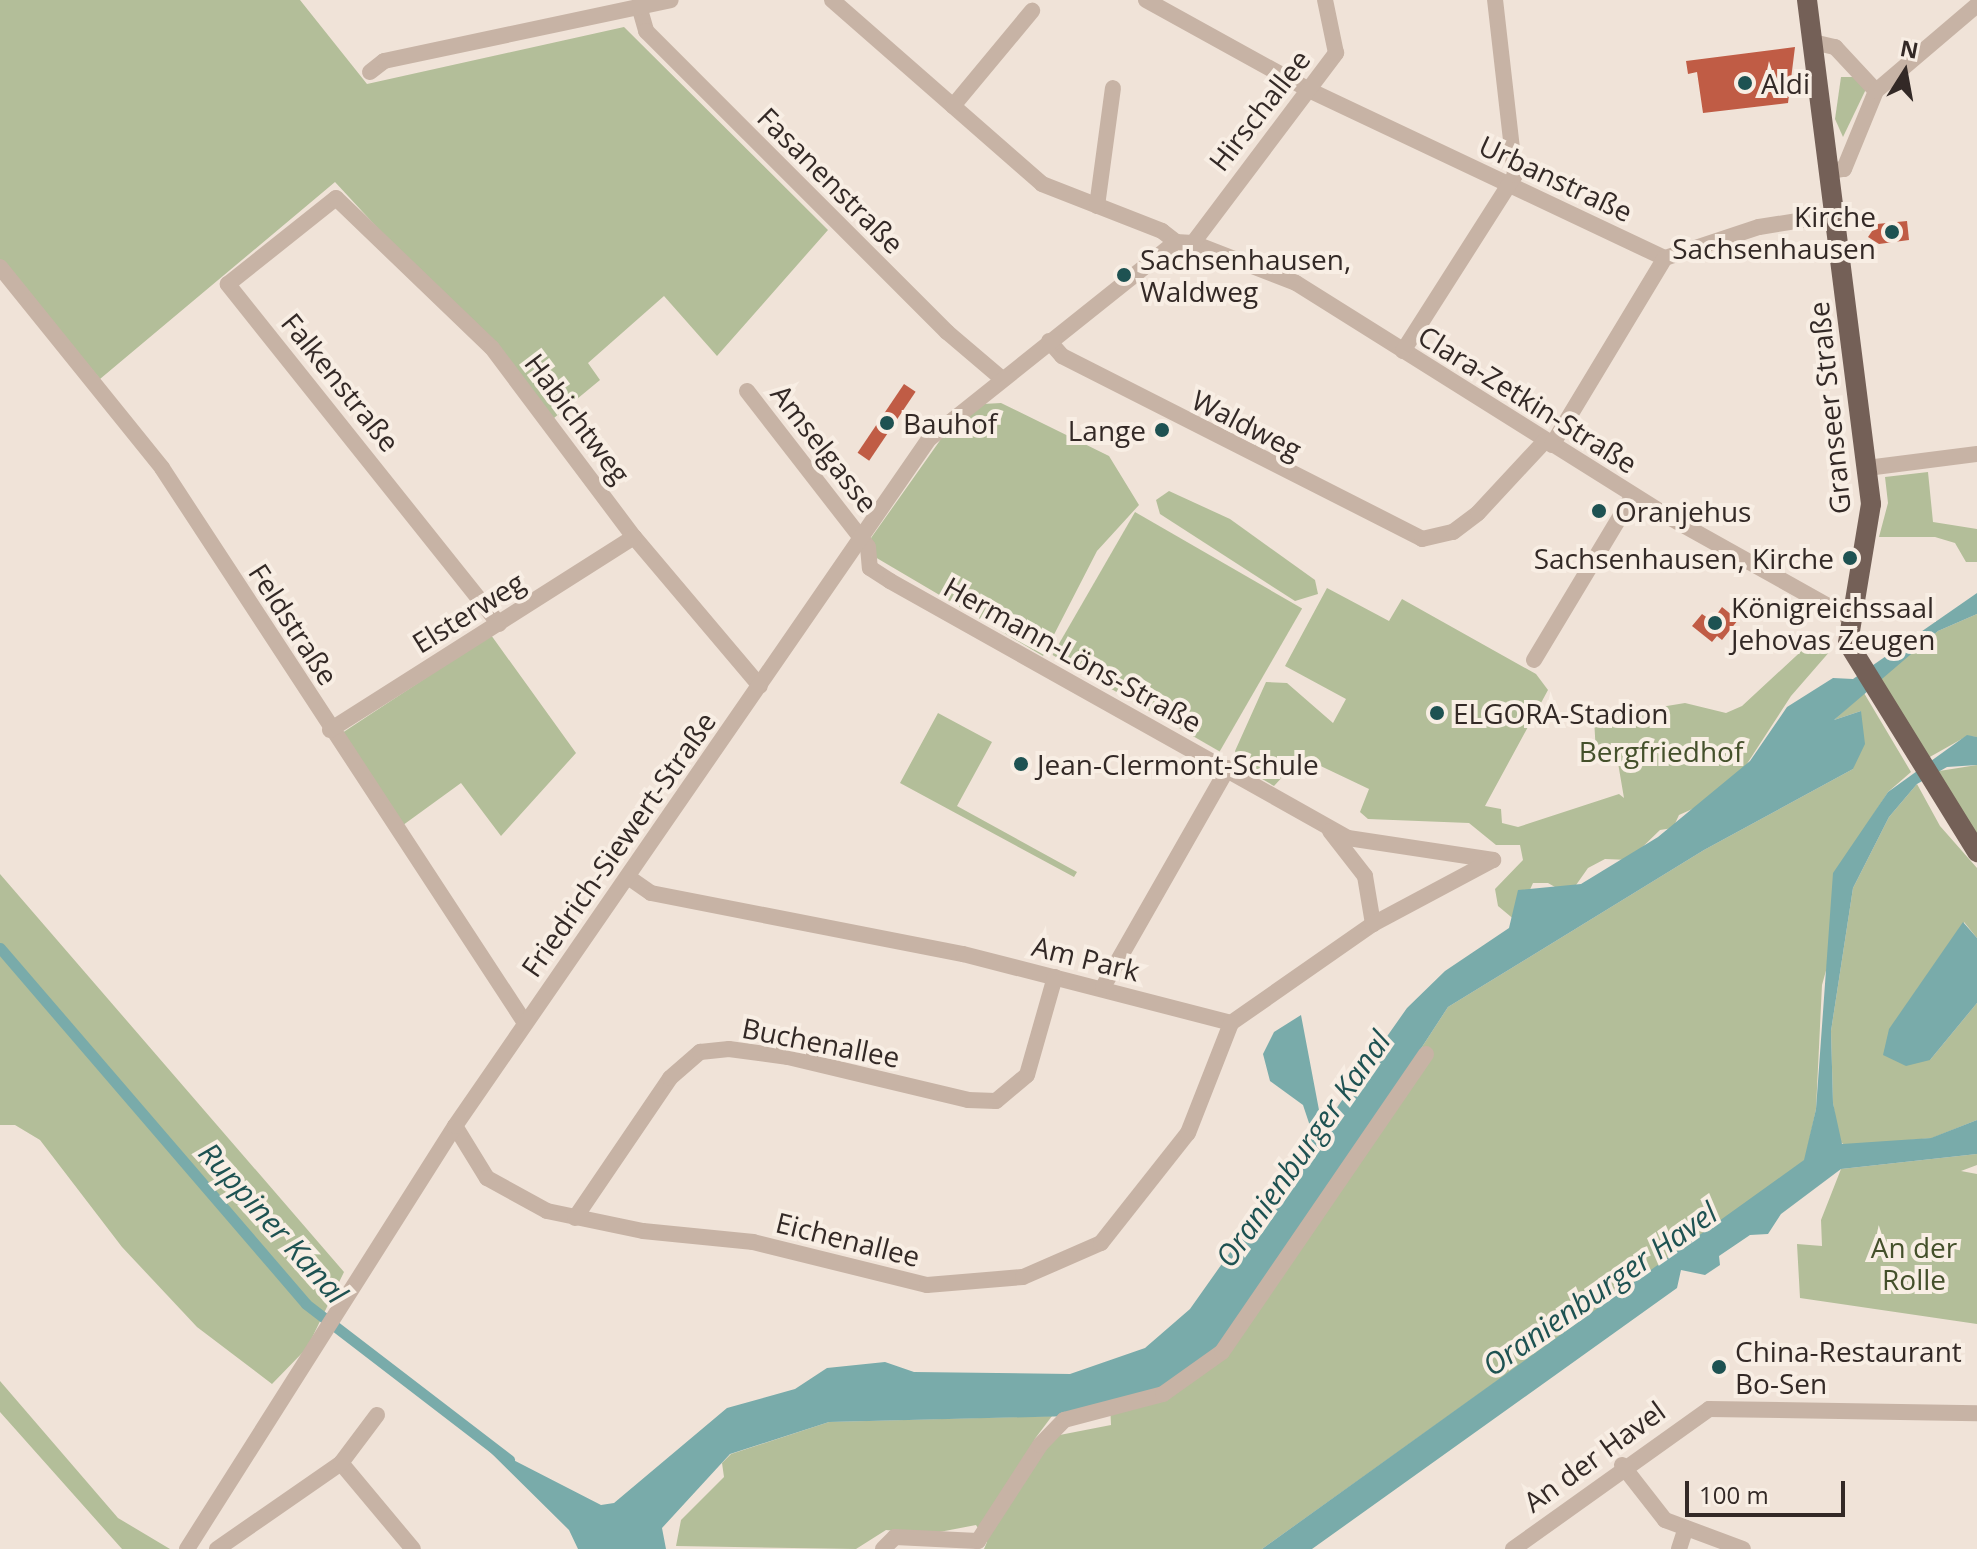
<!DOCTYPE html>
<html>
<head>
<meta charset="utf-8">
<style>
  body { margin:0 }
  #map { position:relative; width:1977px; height:1549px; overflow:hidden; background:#f0e3d8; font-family:"Open Sans",sans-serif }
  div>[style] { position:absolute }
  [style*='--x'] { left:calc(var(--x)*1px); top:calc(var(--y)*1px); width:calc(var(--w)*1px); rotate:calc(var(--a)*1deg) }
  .green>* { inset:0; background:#b3be99; transform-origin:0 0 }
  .water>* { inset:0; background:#79abaa }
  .canal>* { height:11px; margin:-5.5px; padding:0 5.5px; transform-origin:5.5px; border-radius:5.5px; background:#79abaa }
  .building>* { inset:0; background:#c05c45; transform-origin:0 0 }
  .minor>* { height:16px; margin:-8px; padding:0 8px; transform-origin:8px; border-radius:8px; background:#c7b3a5 }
  .major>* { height:20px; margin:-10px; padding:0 10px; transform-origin:10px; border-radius:10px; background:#746057 }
  .dots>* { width:22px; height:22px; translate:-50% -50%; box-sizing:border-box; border:4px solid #f8eee4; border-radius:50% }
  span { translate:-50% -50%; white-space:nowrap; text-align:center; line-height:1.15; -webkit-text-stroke:8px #f8eee4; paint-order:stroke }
  .poi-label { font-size:28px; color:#332926 }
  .left { translate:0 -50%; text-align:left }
  .right { translate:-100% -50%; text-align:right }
  .street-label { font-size:28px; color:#332926 }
  .park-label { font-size:28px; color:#44502b }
  .water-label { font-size:30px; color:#1e5252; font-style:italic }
  .north { position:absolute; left:1865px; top:32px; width:80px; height:80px; -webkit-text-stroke:6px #f8eee4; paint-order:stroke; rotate:11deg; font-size:22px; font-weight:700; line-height:32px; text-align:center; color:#332926 }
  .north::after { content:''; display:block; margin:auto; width:28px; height:36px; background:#332926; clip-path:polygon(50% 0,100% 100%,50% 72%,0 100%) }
  .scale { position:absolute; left:1685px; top:1481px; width:160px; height:36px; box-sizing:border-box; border:4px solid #332926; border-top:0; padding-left:10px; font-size:24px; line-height:28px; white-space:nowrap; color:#332926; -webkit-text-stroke:6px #f8eee4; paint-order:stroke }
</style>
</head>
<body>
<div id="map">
  <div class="green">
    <div style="clip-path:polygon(0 0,300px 0,367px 84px,624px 27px,828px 230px,717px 356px,664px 296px,588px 363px,600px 380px,554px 418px,335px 182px,100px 379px,0 259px)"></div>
    <div style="clip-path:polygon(1841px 77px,1857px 77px,1867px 87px,1843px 137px,1835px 119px)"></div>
    <div style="clip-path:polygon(1001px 403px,1109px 456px,1139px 505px,1097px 551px,1043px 656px,875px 557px,871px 538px,941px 439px,983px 404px)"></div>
    <div style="clip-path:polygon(1928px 472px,1933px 522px,1977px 529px,1977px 562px,1966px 562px,1955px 543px,1935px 537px,1879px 537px,1888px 503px,1885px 477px)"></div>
    <div style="clip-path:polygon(1169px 491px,1230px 519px,1315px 580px,1318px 594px,1295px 601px,1160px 514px,1156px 500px)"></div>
    <div style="left:1135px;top:512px;width:193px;height:165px;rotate:30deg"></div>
    <div style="clip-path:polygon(1327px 588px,1389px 621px,1402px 599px,1536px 674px,1548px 690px,1485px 806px,1501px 809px,1502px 823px,1518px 827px,1619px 794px,1624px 798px,1618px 763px,1601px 762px,1596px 754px,1594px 718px,1685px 703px,1726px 713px,1742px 706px,1823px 631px,1831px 650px,1791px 696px,1728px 793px,1679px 815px,1673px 828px,1660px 830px,1629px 860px,1605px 859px,1588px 868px,1569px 895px,1548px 883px,1533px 883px,1516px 921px,1498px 906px,1495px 889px,1523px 860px,1520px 845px,1496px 845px,1469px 823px,1368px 819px,1360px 812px,1369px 789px,1308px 760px,1298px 760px,1274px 786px,1240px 766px,1235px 751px,1266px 682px,1287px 683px,1333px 723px,1346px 699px,1285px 666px)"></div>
    <div style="clip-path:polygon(1977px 614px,1977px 737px,1967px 736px,1928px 758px,1876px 680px,1938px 631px)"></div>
    <div style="clip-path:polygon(491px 635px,576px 753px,501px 836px,461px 783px,399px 828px,339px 735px)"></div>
    <div style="clip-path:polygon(1864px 693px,1911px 772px,1888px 792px,1866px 826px,1822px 985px,1816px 1109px,1805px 1160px,1746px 1203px,1262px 1549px,984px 1549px,987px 1542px,976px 1525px,929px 1534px,886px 1530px,856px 1549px,676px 1546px,681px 1520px,724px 1477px,722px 1463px,731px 1454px,829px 1422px,1052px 1416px,1034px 1440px,1111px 1425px,1110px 1403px,1252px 1308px,1448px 1007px,1704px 850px,1853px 769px,1861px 711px,1834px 720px)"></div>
    <div style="clip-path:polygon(938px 713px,992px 742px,957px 806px,1077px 872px,1074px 877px,900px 783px)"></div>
    <div style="clip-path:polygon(1977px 765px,1977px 838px,1933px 772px)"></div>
    <div style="clip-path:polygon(1917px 784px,1940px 826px,1977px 868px,1977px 938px,1964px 922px,1930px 1060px,1977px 1003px,1977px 1120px,1932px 1138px,1846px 1146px,1839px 1141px,1833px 1103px,1831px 1031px,1853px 888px,1889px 817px)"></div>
    <div style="clip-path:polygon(0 874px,344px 1272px,307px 1348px,272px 1384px,197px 1327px,122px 1247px,40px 1140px,15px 1125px,0 1125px)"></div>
    <div style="clip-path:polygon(1977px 1154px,1977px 1165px,1961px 1171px,1977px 1174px,1977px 1324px,1800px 1298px,1797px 1244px,1822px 1246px,1821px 1220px,1841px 1169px)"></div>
    <div style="clip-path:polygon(0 1381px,118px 1518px,170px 1549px,122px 1549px,0 1412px)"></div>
  </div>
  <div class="water">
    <div style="clip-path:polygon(1977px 593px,1977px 614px,1938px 631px,1834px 720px,1861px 711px,1865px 744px,1853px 769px,1704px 850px,1448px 1007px,1252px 1308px,1213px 1351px,1165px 1386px,1072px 1416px,829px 1422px,730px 1454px,662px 1528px,666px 1549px,578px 1549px,569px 1530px,482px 1444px,601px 1505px,614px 1503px,727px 1408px,795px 1389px,827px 1368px,885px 1362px,914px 1372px,1070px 1374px,1145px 1348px,1190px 1309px,1313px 1135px,1303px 1105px,1270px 1081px,1263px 1054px,1274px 1032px,1301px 1015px,1319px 1110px,1331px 1116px,1407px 1008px,1445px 971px,1509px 928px,1518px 890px,1581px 884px,1658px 837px,1750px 761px,1787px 707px,1833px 678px,1853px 679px)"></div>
    <div style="clip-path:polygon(1967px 735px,1977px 737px,1977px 765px,1947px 767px,1917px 784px,1889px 817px,1853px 888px,1831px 1031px,1833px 1103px,1842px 1144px,1931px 1138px,1977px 1120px,1977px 1154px,1841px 1169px,1781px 1214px,1768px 1234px,1750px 1235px,1719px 1256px,1720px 1265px,1705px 1275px,1681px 1270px,1677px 1288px,1312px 1549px,1262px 1549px,1804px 1160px,1816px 1109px,1833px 873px,1888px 792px)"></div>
    <div style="clip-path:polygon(1963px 922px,1977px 938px,1977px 1003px,1930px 1060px,1906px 1066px,1883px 1055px,1889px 1029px)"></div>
  </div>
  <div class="canal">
    <div style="--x:0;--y:948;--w:469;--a:49.3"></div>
    <div style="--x:306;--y:1304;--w:256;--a:37.5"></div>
  </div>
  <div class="building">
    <div style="clip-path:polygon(1795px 47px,1788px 103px,1703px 113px,1697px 72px,1688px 74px,1686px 61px)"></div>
    <div style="clip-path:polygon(1907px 221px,1909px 240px,1879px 244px,1868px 237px,1877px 224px)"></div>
    <div style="left:904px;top:384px;width:14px;height:83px;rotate:34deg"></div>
    <div style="clip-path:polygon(1722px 607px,1738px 620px,1722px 640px,1717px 636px,1712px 642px,1692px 626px,1702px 614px,1712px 621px)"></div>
  </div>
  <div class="minor">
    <div style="--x:832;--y:0;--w:279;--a:41.2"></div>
    <div style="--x:1042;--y:184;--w:129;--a:21.4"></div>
    <div style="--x:1162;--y:231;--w:18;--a:38"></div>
    <div style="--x:1146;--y:0;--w:188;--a:28.9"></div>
    <div style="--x:1311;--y:91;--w:391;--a:25.3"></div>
    <div style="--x:1665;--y:258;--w:99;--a:-18.3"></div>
    <div style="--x:1759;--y:227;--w:77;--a:-9"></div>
    <div style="--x:639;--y:6;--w:26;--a:74"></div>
    <div style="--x:646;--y:31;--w:426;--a:45"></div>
    <div style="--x:947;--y:332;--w:71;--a:40.4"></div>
    <div style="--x:1813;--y:42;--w:23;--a:13"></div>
    <div style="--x:1835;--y:47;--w:60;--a:47"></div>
    <div style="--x:370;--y:72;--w:18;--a:-38"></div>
    <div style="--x:384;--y:61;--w:293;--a:-12"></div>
    <div style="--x:953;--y:106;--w:124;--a:-50.3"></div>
    <div style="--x:1829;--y:171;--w:15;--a:-8"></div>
    <div style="--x:1844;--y:169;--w:84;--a:-67.7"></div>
    <div style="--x:1876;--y:91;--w:133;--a:-40.4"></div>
    <div style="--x:1097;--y:206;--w:119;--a:-82.3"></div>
    <div style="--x:1176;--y:242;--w:17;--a:3"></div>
    <div style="--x:1193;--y:243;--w:110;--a:21.2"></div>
    <div style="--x:1296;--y:283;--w:438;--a:32.1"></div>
    <div style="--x:1667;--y:516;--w:207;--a:29.2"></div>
    <div style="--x:1193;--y:243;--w:238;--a:-53"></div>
    <div style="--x:1336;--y:53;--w:54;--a:-101.7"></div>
    <div style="--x:0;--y:267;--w:258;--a:51.1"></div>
    <div style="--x:162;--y:468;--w:663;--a:56.81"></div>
    <div style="--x:1049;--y:341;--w:20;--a:49"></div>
    <div style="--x:1062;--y:356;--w:404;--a:26.9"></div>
    <div style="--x:1422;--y:539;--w:32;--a:-13"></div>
    <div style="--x:1453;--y:532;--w:31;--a:-37"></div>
    <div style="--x:1478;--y:513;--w:98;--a:-47.1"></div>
    <div style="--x:1403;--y:351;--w:209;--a:-57.5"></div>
    <div style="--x:1515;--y:175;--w:176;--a:-96.5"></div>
    <div style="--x:747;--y:391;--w:197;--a:52.2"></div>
    <div style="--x:868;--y:547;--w:21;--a:85"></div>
    <div style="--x:870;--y:568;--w:24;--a:33"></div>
    <div style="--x:890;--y:581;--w:525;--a:29.3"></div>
    <div style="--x:1348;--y:838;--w:147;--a:8.6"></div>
    <div style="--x:1552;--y:445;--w:218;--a:-58.9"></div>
    <div style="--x:1867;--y:468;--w:111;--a:-7.3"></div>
    <div style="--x:499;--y:624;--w:435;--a:-128.6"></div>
    <div style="--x:228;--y:284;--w:138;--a:-38.5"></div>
    <div style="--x:336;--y:198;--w:216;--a:43.9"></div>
    <div style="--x:492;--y:348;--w:236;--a:53.1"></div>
    <div style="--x:634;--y:537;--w:195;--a:49.8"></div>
    <div style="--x:1534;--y:660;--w:192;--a:-59"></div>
    <div style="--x:330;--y:730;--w:360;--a:-32.4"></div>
    <div style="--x:1330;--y:831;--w:57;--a:52.1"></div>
    <div style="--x:1365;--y:876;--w:49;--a:80.5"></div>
    <div style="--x:628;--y:877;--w:28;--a:35"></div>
    <div style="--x:651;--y:893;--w:318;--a:11.1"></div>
    <div style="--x:963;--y:954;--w:277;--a:14.4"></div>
    <div style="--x:1231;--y:1023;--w:173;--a:-34.9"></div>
    <div style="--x:1373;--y:924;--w:136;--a:-28.1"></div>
    <div style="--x:1103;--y:987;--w:252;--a:-60.3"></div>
    <div style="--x:455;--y:1126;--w:61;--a:58.4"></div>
    <div style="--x:487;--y:1178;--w:68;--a:28.8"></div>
    <div style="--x:547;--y:1211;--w:98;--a:11.8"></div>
    <div style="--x:643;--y:1231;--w:111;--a:5.7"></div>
    <div style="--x:753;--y:1242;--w:179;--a:13.9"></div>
    <div style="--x:927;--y:1285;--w:96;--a:-4.8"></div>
    <div style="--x:1023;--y:1277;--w:85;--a:-23.6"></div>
    <div style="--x:1101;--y:1243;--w:140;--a:-51.7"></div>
    <div style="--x:1188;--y:1133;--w:118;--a:-68.6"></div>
    <div style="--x:575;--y:1218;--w:169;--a:-55.8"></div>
    <div style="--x:670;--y:1078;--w:40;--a:-41"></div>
    <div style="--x:700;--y:1052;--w:29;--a:-6"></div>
    <div style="--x:729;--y:1049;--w:60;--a:7.7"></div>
    <div style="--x:788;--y:1057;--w:185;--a:13.4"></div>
    <div style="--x:968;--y:1100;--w:28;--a:2"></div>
    <div style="--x:996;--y:1101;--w:40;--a:-40"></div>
    <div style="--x:1027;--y:1075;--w:102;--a:-74.1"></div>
    <div style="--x:341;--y:1463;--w:112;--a:50.1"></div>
    <div style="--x:1622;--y:1465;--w:70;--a:52"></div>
    <div style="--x:1665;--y:1520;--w:83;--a:20.4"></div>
    <div style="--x:187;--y:1549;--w:501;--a:-57.64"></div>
    <div style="--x:455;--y:1126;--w:835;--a:-55.4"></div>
    <div style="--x:929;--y:439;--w:316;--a:-38.6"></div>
    <div style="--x:217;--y:1549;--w:151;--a:-34.7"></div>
    <div style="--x:341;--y:1463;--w:60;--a:-53.1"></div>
    <div style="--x:883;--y:1549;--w:17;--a:-45"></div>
    <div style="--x:895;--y:1537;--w:83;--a:2.8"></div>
    <div style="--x:978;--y:1541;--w:114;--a:-57.1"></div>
    <div style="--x:1040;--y:1445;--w:35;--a:-46"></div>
    <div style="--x:1064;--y:1420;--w:102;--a:-14.7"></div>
    <div style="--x:1163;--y:1394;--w:72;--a:-35.4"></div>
    <div style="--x:1222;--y:1352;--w:361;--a:-55.6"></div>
    <div style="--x:1513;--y:1549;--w:241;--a:-35.5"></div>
    <div style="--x:1709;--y:1409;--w:268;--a:0.9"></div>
    <div style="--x:1679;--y:1549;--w:22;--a:-72"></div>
  </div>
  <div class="major">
    <div style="--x:1807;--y:0;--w:508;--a:82.76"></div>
    <div style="--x:1871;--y:504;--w:141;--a:99.4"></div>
    <div style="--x:1848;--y:643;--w:246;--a:58.3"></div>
  </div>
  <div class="dots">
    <div style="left:1745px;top:83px;background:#1e5252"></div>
    <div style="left:1892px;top:232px;background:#1e5252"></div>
    <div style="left:1124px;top:275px;background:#1e5252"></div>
    <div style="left:887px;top:423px;background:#1e5252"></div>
    <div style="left:1162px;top:430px;background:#1e5252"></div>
    <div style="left:1599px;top:511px;background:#1e5252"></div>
    <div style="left:1850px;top:558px;background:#1e5252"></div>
    <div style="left:1715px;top:623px;background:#1e5252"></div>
    <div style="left:1437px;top:713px;background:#1e5252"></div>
    <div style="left:1021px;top:764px;background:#1e5252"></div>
    <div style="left:1719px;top:1367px;background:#1e5252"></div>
  </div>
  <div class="poi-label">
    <span class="left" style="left:1761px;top:83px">Aldi</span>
    <span class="right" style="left:1876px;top:232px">Kirche<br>Sachsenhausen</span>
    <span class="left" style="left:1140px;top:275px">Sachsenhausen,<br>Waldweg</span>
    <span class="left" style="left:903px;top:423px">Bauhof</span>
    <span class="right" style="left:1146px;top:430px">Lange</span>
    <span class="left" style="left:1615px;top:511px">Oranjehus</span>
    <span class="right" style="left:1834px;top:558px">Sachsenhausen, Kirche</span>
    <span class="left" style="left:1731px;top:623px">Königreichssaal<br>Jehovas Zeugen</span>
    <span class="left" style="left:1453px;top:713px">ELGORA-Stadion</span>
    <span class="left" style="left:1037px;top:764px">Jean-Clermont-Schule</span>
    <span class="left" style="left:1735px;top:1367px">China-Restaurant<br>Bo-Sen</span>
  </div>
  <div class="street-label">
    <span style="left:1259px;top:110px;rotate:-52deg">Hirschallee</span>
    <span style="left:1556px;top:178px;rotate:25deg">Urbanstraße</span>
    <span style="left:831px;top:180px;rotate:45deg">Fasanenstraße</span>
    <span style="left:341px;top:382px;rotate:51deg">Falkenstraße</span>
    <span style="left:1528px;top:399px;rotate:32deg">Clara-Zetkin-Straße</span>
    <span style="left:1829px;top:408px;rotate:-96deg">Granseer Straße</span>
    <span style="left:578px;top:418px;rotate:53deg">Habichtweg</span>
    <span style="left:1247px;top:424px;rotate:27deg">Waldweg</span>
    <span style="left:825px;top:448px;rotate:52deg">Amselgasse</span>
    <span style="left:468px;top:612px;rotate:-32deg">Elsterweg</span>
    <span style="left:294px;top:624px;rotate:57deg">Feldstraße</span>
    <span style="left:1073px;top:654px;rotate:29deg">Hermann-Löns-Straße</span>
    <span style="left:618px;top:844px;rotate:-55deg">Friedrich-Siewert-Straße</span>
    <span style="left:1086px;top:958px;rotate:14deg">Am Park</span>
    <span style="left:821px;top:1042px;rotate:11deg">Buchenallee</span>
    <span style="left:848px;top:1239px;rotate:14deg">Eichenallee</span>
    <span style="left:1594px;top:1456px;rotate:-36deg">An der Havel</span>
  </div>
  <div class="park-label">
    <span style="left:1661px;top:751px">Bergfriedhof</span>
    <span style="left:1914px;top:1263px">An der<br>Rolle</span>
  </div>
  <div class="water-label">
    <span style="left:1303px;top:1149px;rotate:-55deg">Oranienburger Kanal</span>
    <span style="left:273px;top:1223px;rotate:48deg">Ruppiner Kanal</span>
    <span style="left:1600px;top:1289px;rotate:-35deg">Oranienburger Havel</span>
  </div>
  <div class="north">N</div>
  <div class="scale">100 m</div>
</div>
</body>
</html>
